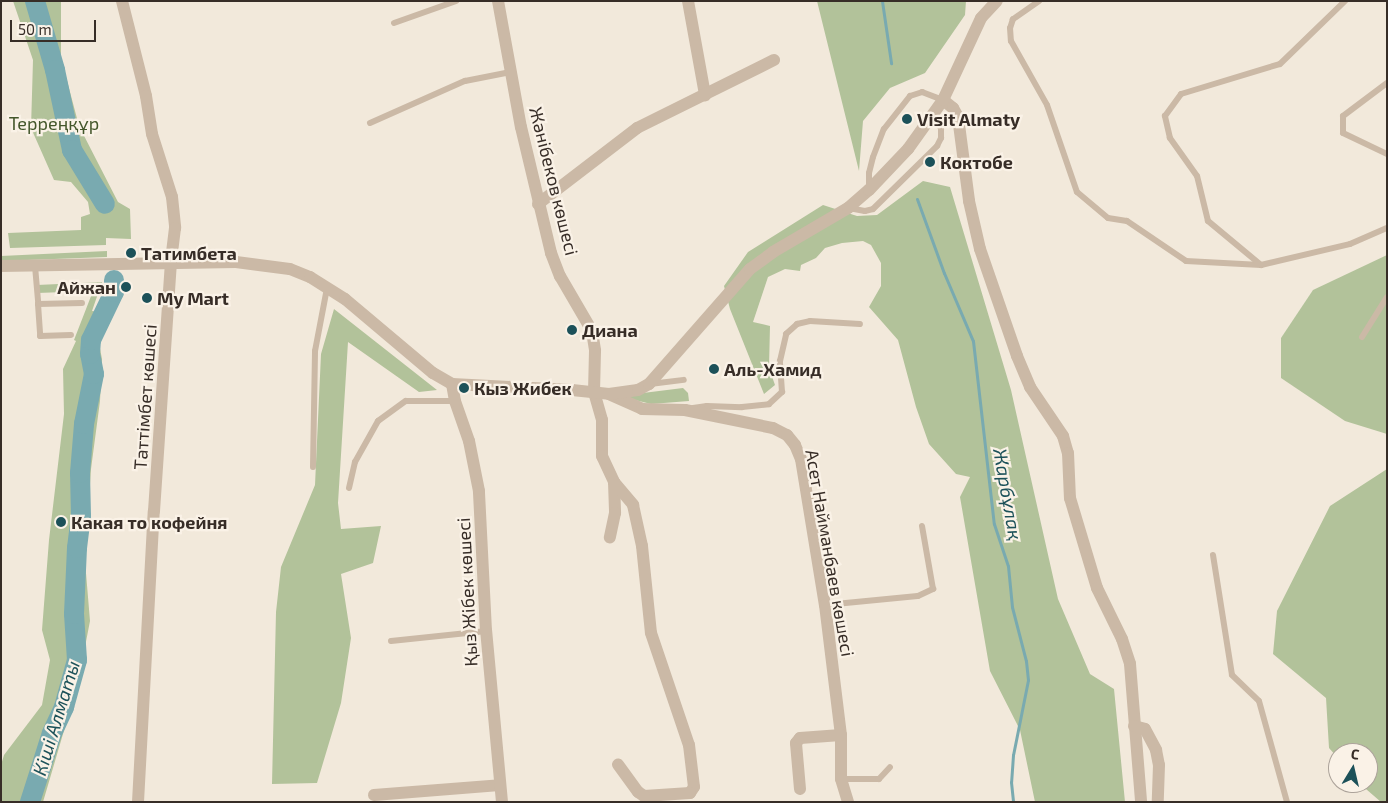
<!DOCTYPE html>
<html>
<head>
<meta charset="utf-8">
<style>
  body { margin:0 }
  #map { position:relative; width:1388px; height:803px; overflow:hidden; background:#f2e9db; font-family:"Exo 2",sans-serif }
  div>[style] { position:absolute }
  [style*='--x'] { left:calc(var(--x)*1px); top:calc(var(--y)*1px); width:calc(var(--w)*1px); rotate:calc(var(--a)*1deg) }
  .green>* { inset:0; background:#b2c29a }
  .stream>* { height:3px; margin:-1.5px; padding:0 1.5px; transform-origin:1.5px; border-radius:1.5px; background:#79aab0 }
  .river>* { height:20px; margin:-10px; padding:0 10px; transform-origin:10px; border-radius:10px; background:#79aab0 }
  .service>* { height:6px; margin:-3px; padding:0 3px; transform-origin:3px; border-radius:3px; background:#cbb9a6 }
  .minor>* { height:12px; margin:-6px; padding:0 6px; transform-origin:6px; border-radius:6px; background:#cbb9a6 }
  .tertiary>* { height:12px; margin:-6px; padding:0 6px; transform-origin:6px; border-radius:6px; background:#cbb9a6 }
  .dots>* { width:14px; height:14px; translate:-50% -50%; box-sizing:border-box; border:2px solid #faf2e7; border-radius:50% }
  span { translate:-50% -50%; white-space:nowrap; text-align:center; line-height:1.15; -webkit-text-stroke:4.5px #faf2e7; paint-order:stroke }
  .poi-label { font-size:18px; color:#372d27; font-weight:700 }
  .left { translate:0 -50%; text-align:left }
  .right { translate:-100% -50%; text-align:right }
  .park-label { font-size:18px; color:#43562a }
  .street-label { font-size:18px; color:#372d27 }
  .water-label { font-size:19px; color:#1c5159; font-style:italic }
  .frame { position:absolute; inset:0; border:2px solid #372d27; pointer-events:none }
  .north { position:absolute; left:1328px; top:743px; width:50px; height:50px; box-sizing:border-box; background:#faf2e7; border:1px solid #aca39a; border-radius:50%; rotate:9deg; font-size:14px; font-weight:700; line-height:20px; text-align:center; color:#372d27 }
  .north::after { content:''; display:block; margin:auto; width:18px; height:22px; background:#1c5159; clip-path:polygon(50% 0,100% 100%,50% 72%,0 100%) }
  .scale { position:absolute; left:10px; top:20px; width:86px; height:22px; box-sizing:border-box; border:2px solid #372d27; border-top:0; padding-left:6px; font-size:15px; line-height:18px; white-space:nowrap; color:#372d27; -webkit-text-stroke:4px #faf2e7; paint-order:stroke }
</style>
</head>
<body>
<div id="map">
  <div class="green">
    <div style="clip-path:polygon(13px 1px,61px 1px,61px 58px,79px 126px,118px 202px,130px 209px,131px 239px,106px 238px,106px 245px,10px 248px,8px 233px,81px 230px,81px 217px,90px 214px,88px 202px,71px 182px,54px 180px,31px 128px,33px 60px)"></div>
    <div style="clip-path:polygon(817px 1px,966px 1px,965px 15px,925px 73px,890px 88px,863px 121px,859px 171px)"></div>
    <div style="clip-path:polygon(923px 181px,950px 187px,1011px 390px,1058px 599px,1090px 674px,1114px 689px,1125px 802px,1035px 802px,1020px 730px,990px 671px,960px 497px,970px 477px,956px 474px,929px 444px,916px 407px,898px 340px,869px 307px,881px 286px,881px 263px,871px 245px,863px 241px,842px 243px,825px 248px,816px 258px,801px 265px,800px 271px,785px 269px,768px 277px,753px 322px,770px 326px,769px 368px,775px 385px,764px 394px,730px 309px,724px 286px,748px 252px,823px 205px,857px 216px,877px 215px)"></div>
    <div style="clip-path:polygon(107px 251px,107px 257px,1px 261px,1px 256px)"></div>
    <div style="clip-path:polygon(1387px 255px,1387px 434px,1345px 421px,1281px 378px,1281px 338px,1313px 290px)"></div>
    <div style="clip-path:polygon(102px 282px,92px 311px,110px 313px,98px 338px,102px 359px,100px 401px,91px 469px,85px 561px,90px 621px,78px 683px,43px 802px,1px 802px,1px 765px,4px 755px,42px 705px,50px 660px,42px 630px,49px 540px,64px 414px,63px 369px,76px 341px,74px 340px,93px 291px,37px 293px,37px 285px)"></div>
    <div style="clip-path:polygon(334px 309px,437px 390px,419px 392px,348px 342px,338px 503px,341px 529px,381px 526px,373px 563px,341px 574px,351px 638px,341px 703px,317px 783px,272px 784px,276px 612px,281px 567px,315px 485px,321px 354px)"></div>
    <div style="clip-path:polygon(683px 388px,688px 393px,689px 401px,651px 404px,619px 396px)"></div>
    <div style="clip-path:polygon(1387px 469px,1387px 802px,1381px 802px,1359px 783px,1368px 783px,1368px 753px,1338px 753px,1338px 758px,1329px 748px,1326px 698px,1273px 654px,1277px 611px,1330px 506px)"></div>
  </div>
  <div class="stream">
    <div style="--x:882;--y:1;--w:63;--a:81.7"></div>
    <div style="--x:917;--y:199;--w:79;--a:70"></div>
    <div style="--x:944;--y:273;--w:74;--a:66.9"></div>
    <div style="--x:973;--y:341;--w:184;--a:83.5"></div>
    <div style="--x:994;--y:524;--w:44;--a:71.6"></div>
    <div style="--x:1008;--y:566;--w:41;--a:84.4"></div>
    <div style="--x:1012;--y:607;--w:56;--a:75.5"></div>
    <div style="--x:1026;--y:661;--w:19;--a:84"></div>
    <div style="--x:1028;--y:680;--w:76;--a:101.3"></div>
    <div style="--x:1013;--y:755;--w:27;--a:94"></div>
    <div style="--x:1011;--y:782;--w:20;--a:84"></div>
  </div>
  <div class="river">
    <div style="--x:35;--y:1;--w:72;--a:73.8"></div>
    <div style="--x:55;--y:70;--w:82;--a:78"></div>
    <div style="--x:72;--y:150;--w:63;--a:58.6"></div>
    <div style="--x:30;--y:802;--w:72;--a:-72.3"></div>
    <div style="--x:52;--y:733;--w:29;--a:-65"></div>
    <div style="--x:64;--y:707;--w:49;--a:-74.5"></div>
    <div style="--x:77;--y:660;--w:46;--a:-93.7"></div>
    <div style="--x:74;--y:614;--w:66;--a:-87.4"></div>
    <div style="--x:77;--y:548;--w:32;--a:-83"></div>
    <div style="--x:81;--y:516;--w:43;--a:-91.3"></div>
    <div style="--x:80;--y:473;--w:49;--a:-85.3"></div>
    <div style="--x:84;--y:424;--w:51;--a:-78.7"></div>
    <div style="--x:94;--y:374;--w:20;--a:-101"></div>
    <div style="--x:90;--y:354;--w:14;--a:-86"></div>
    <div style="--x:91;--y:340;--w:53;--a:-64.4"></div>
    <div style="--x:114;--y:292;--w:12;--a:-90"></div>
  </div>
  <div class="service">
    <div style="--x:1039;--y:1;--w:32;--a:145"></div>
    <div style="--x:1013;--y:19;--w:9;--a:108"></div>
    <div style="--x:1010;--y:28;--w:13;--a:86"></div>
    <div style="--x:1011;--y:41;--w:73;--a:60.6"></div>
    <div style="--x:1047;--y:105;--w:92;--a:71"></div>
    <div style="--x:1077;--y:192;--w:40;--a:40"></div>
    <div style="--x:1108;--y:218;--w:19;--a:9"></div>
    <div style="--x:1127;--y:221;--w:71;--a:34.1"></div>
    <div style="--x:1186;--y:261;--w:75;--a:3.1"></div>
    <div style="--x:1261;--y:265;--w:91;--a:-13.3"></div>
    <div style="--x:1350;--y:244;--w:40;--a:-23.4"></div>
    <div style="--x:394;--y:23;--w:66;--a:-19.5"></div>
    <div style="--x:1387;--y:83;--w:55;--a:143.1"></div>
    <div style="--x:1343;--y:116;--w:17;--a:90"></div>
    <div style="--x:1343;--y:133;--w:49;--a:25.5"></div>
    <div style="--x:370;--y:123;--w:104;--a:-23.9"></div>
    <div style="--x:465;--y:81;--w:47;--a:-11.1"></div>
    <div style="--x:869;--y:187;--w:14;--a:-90"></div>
    <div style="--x:869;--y:173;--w:16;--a:-76"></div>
    <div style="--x:873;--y:157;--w:30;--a:-69"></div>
    <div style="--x:884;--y:129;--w:42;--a:-51.8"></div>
    <div style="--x:910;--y:96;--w:13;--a:-18"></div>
    <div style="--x:922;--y:92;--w:22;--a:21"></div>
    <div style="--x:849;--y:208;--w:16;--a:11"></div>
    <div style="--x:865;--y:211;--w:8;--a:-14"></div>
    <div style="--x:873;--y:209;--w:90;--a:-44.5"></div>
    <div style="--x:937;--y:146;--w:9;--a:-63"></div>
    <div style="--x:941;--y:138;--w:9;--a:-90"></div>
    <div style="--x:941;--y:129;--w:17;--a:-111"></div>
    <div style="--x:1261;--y:265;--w:69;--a:-140.3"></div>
    <div style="--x:1208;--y:221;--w:46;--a:-103.7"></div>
    <div style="--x:1197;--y:176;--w:47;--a:-125.4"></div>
    <div style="--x:1170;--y:138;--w:23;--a:-103"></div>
    <div style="--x:1165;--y:116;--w:27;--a:-54"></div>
    <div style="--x:1181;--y:94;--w:103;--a:-16.9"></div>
    <div style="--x:1280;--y:64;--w:91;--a:-44.1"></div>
    <div style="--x:35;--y:266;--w:38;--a:85"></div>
    <div style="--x:38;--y:304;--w:44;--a:-1.3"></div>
    <div style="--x:38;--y:304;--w:32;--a:86"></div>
    <div style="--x:40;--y:336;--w:31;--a:-2"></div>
    <div style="--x:1362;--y:337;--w:47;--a:-58"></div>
    <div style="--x:650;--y:384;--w:34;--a:-7"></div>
    <div style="--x:693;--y:408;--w:14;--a:-8"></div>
    <div style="--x:707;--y:406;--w:35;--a:2"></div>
    <div style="--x:742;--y:407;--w:27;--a:-6"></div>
    <div style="--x:769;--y:404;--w:18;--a:-43"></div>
    <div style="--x:782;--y:392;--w:31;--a:-94"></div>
    <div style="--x:780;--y:361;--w:28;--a:-77"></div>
    <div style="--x:786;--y:334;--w:15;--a:-42"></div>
    <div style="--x:797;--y:324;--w:13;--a:-13"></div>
    <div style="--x:810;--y:321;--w:50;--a:3.4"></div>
    <div style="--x:313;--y:467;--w:116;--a:-89"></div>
    <div style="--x:315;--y:351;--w:64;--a:-79.2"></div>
    <div style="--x:349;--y:488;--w:27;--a:-77"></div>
    <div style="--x:355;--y:462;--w:47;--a:-60.7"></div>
    <div style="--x:378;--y:421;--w:34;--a:-36"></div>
    <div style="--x:406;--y:401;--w:49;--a:0"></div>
    <div style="--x:1213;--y:555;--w:121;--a:81"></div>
    <div style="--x:1232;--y:675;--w:37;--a:44"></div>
    <div style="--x:1259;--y:701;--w:105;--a:74.5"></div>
    <div style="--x:825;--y:605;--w:93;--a:-5.5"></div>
    <div style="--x:918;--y:596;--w:17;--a:-25"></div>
    <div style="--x:933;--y:589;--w:64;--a:-99.9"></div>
    <div style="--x:391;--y:641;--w:96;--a:-6"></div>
    <div style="--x:841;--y:779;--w:38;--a:0"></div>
    <div style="--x:879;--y:779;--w:16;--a:-47"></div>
  </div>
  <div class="minor">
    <div style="--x:498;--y:1;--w:128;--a:79.7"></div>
    <div style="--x:521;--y:127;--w:130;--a:76.6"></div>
    <div style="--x:551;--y:253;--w:25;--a:69"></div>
    <div style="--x:560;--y:276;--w:64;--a:59.8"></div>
    <div style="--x:592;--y:331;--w:20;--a:81"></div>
    <div style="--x:595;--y:351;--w:41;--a:91.4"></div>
    <div style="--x:594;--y:392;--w:29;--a:74"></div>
    <div style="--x:602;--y:420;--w:36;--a:90"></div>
    <div style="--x:602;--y:456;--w:29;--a:65"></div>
    <div style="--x:614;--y:482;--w:31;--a:88"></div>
    <div style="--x:615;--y:513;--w:25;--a:102"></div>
    <div style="--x:688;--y:1;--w:96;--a:79.7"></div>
    <div style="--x:943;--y:100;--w:13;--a:39"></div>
    <div style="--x:953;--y:108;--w:10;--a:61"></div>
    <div style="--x:958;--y:117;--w:85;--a:82.5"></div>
    <div style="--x:969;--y:201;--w:49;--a:77.1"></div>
    <div style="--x:980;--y:249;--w:113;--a:70.9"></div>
    <div style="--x:1017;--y:356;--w:34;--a:67"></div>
    <div style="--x:1030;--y:387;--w:59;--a:56"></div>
    <div style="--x:1063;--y:436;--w:18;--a:74"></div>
    <div style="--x:1068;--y:453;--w:45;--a:87.5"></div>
    <div style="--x:1070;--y:498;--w:94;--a:73.3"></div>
    <div style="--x:1097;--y:588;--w:57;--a:63.9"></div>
    <div style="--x:1122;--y:639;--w:26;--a:72"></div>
    <div style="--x:1130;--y:664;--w:138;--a:85.4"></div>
    <div style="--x:538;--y:204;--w:125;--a:-37.5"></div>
    <div style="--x:637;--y:128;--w:153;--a:-26.4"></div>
    <div style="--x:611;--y:395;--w:34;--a:24"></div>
    <div style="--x:642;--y:409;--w:43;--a:1.3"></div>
    <div style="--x:685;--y:410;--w:90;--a:11.6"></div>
    <div style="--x:773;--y:428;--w:16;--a:27"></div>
    <div style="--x:787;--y:435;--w:13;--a:51"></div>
    <div style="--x:795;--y:445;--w:15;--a:67"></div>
    <div style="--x:801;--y:459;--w:148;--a:80.7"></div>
    <div style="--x:825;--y:605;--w:131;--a:83"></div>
    <div style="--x:841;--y:735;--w:44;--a:90"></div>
    <div style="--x:841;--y:779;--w:24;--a:73"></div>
    <div style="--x:614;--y:482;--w:30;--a:50"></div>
    <div style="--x:633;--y:505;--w:42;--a:77.6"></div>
    <div style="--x:642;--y:546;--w:87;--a:84.1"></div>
    <div style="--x:651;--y:633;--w:118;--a:71.3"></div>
    <div style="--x:689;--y:745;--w:42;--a:83.2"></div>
    <div style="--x:694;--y:787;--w:7;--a:124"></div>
    <div style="--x:690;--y:793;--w:46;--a:176.3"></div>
    <div style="--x:644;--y:796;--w:7;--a:-146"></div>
    <div style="--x:638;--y:792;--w:34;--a:-126"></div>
    <div style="--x:1134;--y:726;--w:11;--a:15"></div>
    <div style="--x:1145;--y:729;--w:24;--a:62"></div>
    <div style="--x:1156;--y:750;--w:15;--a:79"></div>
    <div style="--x:1159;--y:765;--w:37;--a:92"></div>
    <div style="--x:800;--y:789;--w:46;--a:-95"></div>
    <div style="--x:796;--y:743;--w:6;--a:-51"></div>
    <div style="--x:800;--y:738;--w:41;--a:-4.2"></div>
    <div style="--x:374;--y:795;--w:126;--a:-4.5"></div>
    <div style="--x:138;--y:802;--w:291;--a:-86.9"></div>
    <div style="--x:154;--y:511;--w:249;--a:-86.1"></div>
    <div style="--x:502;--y:802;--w:172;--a:-95.3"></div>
    <div style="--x:486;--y:631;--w:140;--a:-92.9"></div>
    <div style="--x:479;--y:491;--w:51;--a:-101.3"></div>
    <div style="--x:469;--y:441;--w:42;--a:-109.3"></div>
    <div style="--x:455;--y:401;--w:17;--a:-100"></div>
    <div style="--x:452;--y:384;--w:120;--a:2.9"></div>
    <div style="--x:572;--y:390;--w:37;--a:6"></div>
    <div style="--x:609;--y:394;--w:29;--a:-8"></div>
    <div style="--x:638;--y:390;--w:13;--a:-29"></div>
    <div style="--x:649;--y:384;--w:153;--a:-48.7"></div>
    <div style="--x:750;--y:269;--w:29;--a:-36"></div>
    <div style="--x:773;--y:252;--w:87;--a:-30.4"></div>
    <div style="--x:848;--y:208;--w:28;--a:-41"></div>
    <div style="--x:869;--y:190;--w:57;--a:-46.4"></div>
    <div style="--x:908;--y:149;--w:60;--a:-54.5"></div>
    <div style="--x:943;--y:100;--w:90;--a:-65.1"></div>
    <div style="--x:981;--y:18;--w:23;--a:-47"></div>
  </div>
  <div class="tertiary">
    <div style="--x:122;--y:1;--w:98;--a:75.8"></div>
    <div style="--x:146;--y:96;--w:38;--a:81"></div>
    <div style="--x:152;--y:134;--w:66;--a:72.4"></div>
    <div style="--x:172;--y:197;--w:31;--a:84"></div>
    <div style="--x:175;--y:228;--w:35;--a:97"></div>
    <div style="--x:1;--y:266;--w:235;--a:-1"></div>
    <div style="--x:236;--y:262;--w:54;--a:7.4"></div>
    <div style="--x:290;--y:269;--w:22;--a:22"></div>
    <div style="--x:310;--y:277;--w:41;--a:32.2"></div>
    <div style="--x:345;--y:299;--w:115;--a:40.1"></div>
    <div style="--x:433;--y:373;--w:22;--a:30"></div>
  </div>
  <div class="dots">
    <div style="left:907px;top:119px;background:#1c5159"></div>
    <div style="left:930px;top:162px;background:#1c5159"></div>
    <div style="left:131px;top:253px;background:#1c5159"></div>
    <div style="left:126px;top:287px;background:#1c5159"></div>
    <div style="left:147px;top:298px;background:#1c5159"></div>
    <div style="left:572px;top:330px;background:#1c5159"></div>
    <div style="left:714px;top:369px;background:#1c5159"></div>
    <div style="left:464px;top:388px;background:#1c5159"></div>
    <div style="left:61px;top:522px;background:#1c5159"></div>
  </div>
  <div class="poi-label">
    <span class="left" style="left:917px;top:119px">Visit Almaty</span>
    <span class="left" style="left:940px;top:162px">Коктобе</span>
    <span class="left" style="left:141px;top:253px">Татимбета</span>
    <span class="right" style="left:116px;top:287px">Айжан</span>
    <span class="left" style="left:157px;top:298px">My Mart</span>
    <span class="left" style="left:582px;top:330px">Диана</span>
    <span class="left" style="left:724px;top:369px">Аль-Хамид</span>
    <span class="left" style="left:474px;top:388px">Кыз Жибек</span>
    <span class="left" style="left:71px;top:522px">Какая то кофейня</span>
  </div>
  <div class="park-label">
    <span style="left:54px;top:123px">Терреңқұр</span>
  </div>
  <div class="street-label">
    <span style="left:554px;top:181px;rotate:76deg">Жәнібеков көшесі</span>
    <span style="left:145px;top:397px;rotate:-86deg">Таттімбет көшесі</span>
    <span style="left:830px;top:553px;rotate:80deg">Асет Найманбаев көшесі</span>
    <span style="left:467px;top:592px;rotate:-93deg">Қыз Жібек көшесі</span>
  </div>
  <div class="water-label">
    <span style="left:1008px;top:494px;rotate:80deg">Жарбұлақ</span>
    <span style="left:56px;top:718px;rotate:-73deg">Кіші Алматы</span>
  </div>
  <div class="frame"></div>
  <div class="north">С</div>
  <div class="scale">50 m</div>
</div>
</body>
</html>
